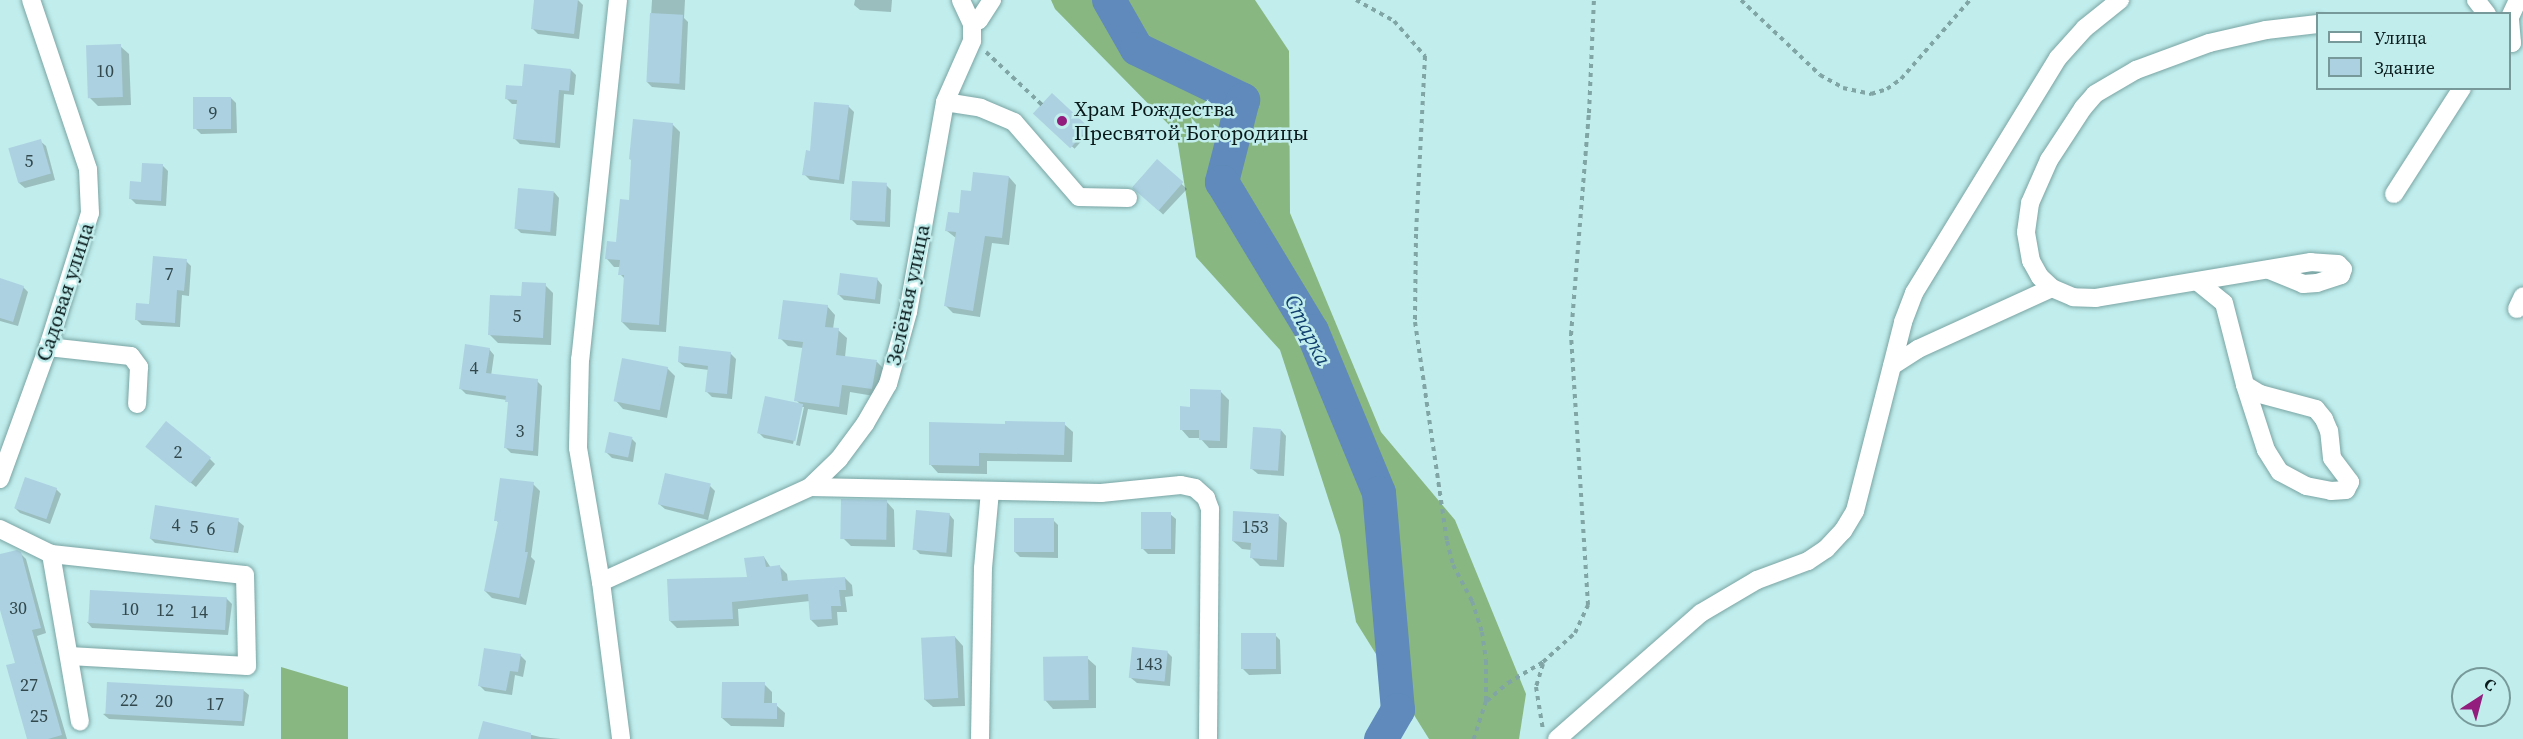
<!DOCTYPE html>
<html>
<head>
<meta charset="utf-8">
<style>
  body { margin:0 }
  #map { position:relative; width:2523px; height:739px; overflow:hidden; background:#c1eded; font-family:"Source Serif 4",serif }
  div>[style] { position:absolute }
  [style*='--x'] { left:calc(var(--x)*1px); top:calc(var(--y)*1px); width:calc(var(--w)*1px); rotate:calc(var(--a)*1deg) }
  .forest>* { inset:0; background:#89b782 }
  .shadow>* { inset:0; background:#0003; transform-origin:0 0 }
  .river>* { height:34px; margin:-17px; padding:0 17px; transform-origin:17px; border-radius:17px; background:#5f8abb }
  .building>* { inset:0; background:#acd1e1; transform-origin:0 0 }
  .path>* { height:4px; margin-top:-2px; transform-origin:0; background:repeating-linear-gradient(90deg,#81a4a4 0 4.5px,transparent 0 9px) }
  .roads { filter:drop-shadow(0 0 2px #7aa4a4) drop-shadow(0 0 2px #7aa4a4) }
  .minor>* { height:18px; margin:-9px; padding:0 9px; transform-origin:9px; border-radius:9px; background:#fff }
  .dots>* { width:16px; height:16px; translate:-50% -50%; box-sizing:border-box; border:3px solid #c1eded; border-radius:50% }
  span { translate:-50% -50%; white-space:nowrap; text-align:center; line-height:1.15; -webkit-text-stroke:5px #c1eded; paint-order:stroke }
  .number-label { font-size:18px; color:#32484c }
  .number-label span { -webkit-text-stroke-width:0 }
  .poi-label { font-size:21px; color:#0a1a1b }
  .left { translate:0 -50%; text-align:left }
  .street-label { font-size:21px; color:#0a1a1b }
  .water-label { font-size:22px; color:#103e6d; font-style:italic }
  .legend { position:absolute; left:2316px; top:12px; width:195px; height:78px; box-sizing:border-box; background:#c1eded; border:2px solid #789999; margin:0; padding:8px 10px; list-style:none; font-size:18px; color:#0a1a1b }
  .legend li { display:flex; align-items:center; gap:12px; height:30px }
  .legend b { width:30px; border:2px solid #789999 }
  .north { position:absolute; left:2451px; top:667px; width:60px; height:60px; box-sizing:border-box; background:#c1eded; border:2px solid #789999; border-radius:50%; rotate:36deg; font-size:16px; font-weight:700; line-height:24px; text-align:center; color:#0a1a1b }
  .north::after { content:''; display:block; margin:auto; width:21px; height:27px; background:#921d7c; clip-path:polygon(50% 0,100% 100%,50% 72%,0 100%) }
</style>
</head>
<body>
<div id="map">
  <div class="forest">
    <div style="clip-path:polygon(1051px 0,1255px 0,1289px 51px,1290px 213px,1381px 432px,1455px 520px,1526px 694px,1519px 739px,1429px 739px,1356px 622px,1340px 535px,1280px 350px,1196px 257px,1176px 132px,1055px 9px)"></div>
    <div style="clip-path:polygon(281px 667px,348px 687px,348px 739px,281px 739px)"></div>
  </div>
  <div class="shadow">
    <div style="clip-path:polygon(536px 0,578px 0,583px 5px,579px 39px,538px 34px,533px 29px)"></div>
    <div style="clip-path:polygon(652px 0,685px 0,684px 18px,688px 22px,685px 90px,652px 87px,647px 82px)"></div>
    <div style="clip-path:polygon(855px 0,892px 0,891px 12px,860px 10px,854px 5px)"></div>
    <div style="clip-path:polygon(120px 46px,129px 54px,131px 105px,98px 106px,90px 98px)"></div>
    <div style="clip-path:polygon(571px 70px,576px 75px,574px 95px,564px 94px,560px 148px,520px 144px,515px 139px,518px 104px,512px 104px,506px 98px,523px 88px)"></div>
    <div style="left:1052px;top:96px;width:52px;height:24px;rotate:42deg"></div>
    <div style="clip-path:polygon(231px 98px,236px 103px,237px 133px,201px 134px,195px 128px)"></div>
    <div style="clip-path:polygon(848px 106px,854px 112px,844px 184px,810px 180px,804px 174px)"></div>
    <div style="clip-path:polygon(672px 124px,680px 132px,666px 332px,630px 330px,622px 322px,625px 279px,620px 274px,621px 267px,614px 267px,607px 259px,617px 244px,630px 201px,633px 161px)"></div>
    <div style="clip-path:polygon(40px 141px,46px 146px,55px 180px,25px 188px,19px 183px)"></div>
    <div style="left:1157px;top:161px;width:41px;height:35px;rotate:43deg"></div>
    <div style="clip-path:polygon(162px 165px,168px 171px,166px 206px,136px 204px,131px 199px)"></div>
    <div style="clip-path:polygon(1009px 177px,1016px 185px,1009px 245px,992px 243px,980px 317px,953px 313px,946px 306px,956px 238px,947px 231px,972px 193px)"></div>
    <div style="clip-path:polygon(886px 185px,891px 190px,890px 227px,857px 225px,852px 220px)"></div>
    <div style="clip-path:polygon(554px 192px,559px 198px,556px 236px,521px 233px,516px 228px)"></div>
    <div style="clip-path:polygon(186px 261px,191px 266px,189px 296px,182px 295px,180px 327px,142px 325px,136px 319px)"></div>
    <div style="clip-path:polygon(877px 279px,882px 285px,880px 304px,844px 300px,839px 295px)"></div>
    <div style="clip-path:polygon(0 280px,23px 287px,28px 292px,18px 326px,0 321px)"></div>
    <div style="clip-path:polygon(545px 285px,553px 293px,551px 345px,498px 343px,490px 335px,523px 297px)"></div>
    <div style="clip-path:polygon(827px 306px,835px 315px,833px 329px,838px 330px,847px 338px,845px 357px,877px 362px,885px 370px,880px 397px,850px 392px,847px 415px,808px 409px,800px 446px,796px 445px,804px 407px,801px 407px,793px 444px,764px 438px,759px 433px,801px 405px,796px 400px,803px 348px,788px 346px,780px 338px)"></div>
    <div style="clip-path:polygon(489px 349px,494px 355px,491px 376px,537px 381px,542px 386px,538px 456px,511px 453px,506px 448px,509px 404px,507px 400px,466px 394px,461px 389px)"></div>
    <div style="clip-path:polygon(730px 353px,736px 359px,732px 399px,712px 397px,707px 392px,709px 370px,685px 367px,679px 362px)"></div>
    <div style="clip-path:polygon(667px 368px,675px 376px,667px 418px,623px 409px,615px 400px)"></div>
    <div style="clip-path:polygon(1220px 391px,1229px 400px,1227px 448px,1209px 448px,1200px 438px,1189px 438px,1181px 429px,1191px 408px)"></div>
    <div style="clip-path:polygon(931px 424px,1064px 424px,1073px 432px,1072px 462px,987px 461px,987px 474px,938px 473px,930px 464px)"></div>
    <div style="clip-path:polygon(1281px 430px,1286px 436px,1284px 476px,1258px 474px,1252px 469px)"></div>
    <div style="clip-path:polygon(631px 438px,636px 443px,633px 462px,612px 458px,606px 452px)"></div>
    <div style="clip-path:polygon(152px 451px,210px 459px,215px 464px,196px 487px)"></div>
    <div style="clip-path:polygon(533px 484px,540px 491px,531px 557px,535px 561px,526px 605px,492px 598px,485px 591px,499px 523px,496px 520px)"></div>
    <div style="clip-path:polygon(710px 486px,715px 491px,708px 520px,665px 509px,659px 504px)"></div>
    <div style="clip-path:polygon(56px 489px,61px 494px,50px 524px,20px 513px,15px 508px)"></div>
    <div style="clip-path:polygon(886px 501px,894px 510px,895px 547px,851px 546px,843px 538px)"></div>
    <div style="clip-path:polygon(949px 514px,954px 520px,952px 557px,920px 554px,915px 549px)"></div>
    <div style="clip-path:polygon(1170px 514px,1176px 519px,1175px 554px,1148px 554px,1142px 548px)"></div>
    <div style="clip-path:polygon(1278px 515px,1287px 523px,1284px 567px,1260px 566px,1252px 558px,1252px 550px,1242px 549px,1233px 541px)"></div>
    <div style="clip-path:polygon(1053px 520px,1058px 525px,1058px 558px,1020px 557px,1015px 552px)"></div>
    <div style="clip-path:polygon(238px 521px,244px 526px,238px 553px,155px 543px,150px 538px)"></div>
    <div style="clip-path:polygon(20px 553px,26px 559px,46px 633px,37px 636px,67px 739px,29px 739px,17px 664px,0 602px,0 556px)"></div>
    <div style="clip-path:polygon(764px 557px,771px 568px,780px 567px,787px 574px,788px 582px,845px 578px,852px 585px,853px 596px,845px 597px,847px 612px,837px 612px,838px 625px,818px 627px,811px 620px,810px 601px,738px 609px,739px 626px,677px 628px,670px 621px,748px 578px)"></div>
    <div style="clip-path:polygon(226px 598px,232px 604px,228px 635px,92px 628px,87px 622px)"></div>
    <div style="clip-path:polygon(1275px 635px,1280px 640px,1281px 674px,1249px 675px,1243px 669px)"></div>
    <div style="clip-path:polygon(955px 637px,963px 646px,965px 706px,933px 707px,924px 699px)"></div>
    <div style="clip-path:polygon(1167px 652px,1172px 657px,1170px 686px,1137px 683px,1131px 678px)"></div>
    <div style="clip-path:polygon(520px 655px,526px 661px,523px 677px,515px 675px,512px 695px,485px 691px,479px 685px)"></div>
    <div style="clip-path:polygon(1087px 658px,1096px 666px,1096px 708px,1053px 709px,1045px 700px)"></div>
    <div style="clip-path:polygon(764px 684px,772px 692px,772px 705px,776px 705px,785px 713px,784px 727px,731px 726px,722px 718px)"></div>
    <div style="clip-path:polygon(243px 690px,249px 695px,244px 726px,109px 719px,103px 714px)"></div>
    <div style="clip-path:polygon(484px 723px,540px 737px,561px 739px,480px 739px)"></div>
  </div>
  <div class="river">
    <div style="--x:1109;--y:0;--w:56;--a:60.3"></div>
    <div style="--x:1137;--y:49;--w:118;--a:25.7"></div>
    <div style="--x:1243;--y:100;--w:85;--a:104.4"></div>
    <div style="--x:1222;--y:182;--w:174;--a:58.9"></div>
    <div style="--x:1312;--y:331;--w:175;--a:67.5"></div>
    <div style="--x:1379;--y:493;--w:218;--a:85"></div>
    <div style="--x:1398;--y:710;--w:34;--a:120"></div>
  </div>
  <div class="building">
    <div style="clip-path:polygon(534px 0,578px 0,574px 34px,531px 29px)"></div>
    <div style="left:650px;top:13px;width:33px;height:69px;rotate:3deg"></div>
    <div style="left:121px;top:44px;width:53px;height:35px;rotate:88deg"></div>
    <div style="clip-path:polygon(524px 64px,571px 69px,569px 91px,559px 90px,555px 143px,513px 139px,517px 100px,505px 99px,506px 85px,522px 86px)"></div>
    <div style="left:1052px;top:93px;width:51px;height:28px;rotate:43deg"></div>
    <div style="left:193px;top:97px;width:38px;height:32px"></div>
    <div style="clip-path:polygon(814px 102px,849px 105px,839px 180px,802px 175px,806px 150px,810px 151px)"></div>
    <div style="clip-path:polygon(633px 119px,673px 123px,659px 325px,621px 322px,624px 275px,618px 275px,620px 260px,605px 259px,607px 241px,616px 242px,620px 199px,629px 200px,631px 160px,629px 159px)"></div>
    <div style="left:41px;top:139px;width:36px;height:34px;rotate:74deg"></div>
    <div style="left:1157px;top:159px;width:35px;height:38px;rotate:41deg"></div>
    <div style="clip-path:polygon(142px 163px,163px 164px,161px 201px,129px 199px,130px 181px,141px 182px)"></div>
    <div style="clip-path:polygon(973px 172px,1009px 176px,1002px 238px,985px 236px,973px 311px,944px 306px,956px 232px,945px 231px,948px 212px,959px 213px,961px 190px,971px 191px)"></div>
    <div style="left:852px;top:181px;width:35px;height:39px;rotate:3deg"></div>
    <div style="left:518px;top:188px;width:36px;height:41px;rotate:5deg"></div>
    <div style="clip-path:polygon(153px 256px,187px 259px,184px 291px,177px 290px,175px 323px,135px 320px,136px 303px,149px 304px)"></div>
    <div style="left:840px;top:273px;width:38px;height:22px;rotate:7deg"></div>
    <div style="clip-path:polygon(0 278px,24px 286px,13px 322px,0 318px)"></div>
    <div style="clip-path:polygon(522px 282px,546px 283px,543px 338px,488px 335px,490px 295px,521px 296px)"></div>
    <div style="clip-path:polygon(783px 300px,828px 305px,825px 327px,839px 328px,836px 355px,877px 360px,872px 389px,842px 385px,839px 407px,794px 401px,803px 342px,778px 339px)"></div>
    <div style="clip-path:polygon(465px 344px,490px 348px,486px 373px,538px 379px,533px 451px,504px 448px,508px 402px,505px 402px,506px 396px,459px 389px)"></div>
    <div style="clip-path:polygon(679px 346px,731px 352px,727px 394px,705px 392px,708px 366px,678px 362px)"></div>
    <div style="left:622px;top:358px;width:47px;height:44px;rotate:11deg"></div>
    <div style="clip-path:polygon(1190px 389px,1221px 390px,1220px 441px,1199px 440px,1199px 430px,1180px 430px,1180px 406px,1190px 407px)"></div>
    <div style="left:765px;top:396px;width:39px;height:38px;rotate:12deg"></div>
    <div style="left:166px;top:421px;width:58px;height:33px;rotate:39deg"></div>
    <div style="clip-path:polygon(1005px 421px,1065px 422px,1064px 455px,979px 453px,979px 466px,929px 465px,929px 422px,1005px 424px)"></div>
    <div style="left:1253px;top:427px;width:28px;height:42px;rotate:4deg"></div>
    <div style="left:609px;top:432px;width:24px;height:21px;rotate:12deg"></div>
    <div style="left:665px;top:473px;width:47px;height:32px;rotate:13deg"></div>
    <div style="left:25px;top:477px;width:34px;height:33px;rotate:19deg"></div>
    <div style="clip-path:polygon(500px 478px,534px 482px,525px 552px,528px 552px,519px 598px,484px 591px,498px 521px,494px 521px)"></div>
    <div style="left:841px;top:499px;width:46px;height:40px;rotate:1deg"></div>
    <div style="left:155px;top:505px;width:85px;height:34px;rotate:9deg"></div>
    <div style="left:916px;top:510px;width:34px;height:40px;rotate:5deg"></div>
    <div style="clip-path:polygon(1233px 511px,1279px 514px,1277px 560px,1250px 558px,1251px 543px,1232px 541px)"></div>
    <div style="left:1141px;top:512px;width:30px;height:37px"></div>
    <div style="left:1014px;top:518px;width:40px;height:34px"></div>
    <div style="clip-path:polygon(17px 550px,21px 552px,41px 628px,32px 630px,62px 735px,48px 739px,27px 739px,6px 665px,15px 663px,0 610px,0 554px)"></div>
    <div style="clip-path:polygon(764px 556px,766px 567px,780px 565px,782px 581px,845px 577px,846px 590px,839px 590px,841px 606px,831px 606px,832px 619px,810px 620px,808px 594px,732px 602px,733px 619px,669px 621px,667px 579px,747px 577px,744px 558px)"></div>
    <div style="left:90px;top:590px;width:137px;height:33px;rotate:3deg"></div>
    <div style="left:1276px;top:633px;width:36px;height:35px;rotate:90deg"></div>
    <div style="left:955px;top:636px;width:62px;height:34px;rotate:87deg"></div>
    <div style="left:1132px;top:647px;width:36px;height:31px;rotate:6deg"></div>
    <div style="clip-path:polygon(484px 648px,521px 654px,518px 672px,510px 671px,506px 691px,478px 686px)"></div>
    <div style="left:1088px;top:656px;width:44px;height:45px;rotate:89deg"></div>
    <div style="left:107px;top:682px;width:137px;height:32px;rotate:3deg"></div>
    <div style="clip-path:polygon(722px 682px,765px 682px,764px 703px,777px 703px,777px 719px,721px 718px)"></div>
    <div style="clip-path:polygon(483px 721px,531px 733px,531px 739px,478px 739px)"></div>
  </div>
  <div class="path">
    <div style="--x:1356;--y:0;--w:43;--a:28.9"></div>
    <div style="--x:1394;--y:21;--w:47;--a:48.5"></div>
    <div style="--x:1425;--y:56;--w:178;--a:92.9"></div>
    <div style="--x:1416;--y:234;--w:88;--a:90.7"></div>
    <div style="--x:1415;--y:322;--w:221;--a:81.7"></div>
    <div style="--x:1447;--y:541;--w:25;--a:76"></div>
    <div style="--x:1453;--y:565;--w:41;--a:62.2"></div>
    <div style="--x:1472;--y:601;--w:33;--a:72"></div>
    <div style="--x:1482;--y:632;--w:28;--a:82"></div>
    <div style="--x:1486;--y:660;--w:41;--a:90"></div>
    <div style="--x:1486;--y:701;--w:40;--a:108"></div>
    <div style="--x:1741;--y:0;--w:109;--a:43.5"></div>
    <div style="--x:1820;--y:75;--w:26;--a:29"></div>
    <div style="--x:1843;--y:88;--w:29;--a:12"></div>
    <div style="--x:1871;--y:94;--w:17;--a:-17"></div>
    <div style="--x:1887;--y:89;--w:17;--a:-36"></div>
    <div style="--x:1901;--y:79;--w:105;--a:-48.9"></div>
    <div style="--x:986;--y:52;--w:77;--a:43.4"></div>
    <div style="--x:1543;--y:664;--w:24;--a:107"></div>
    <div style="--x:1536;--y:687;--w:44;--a:80.8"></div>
    <div style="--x:1487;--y:701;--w:28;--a:-41"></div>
    <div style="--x:1508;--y:683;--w:41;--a:-31"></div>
    <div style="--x:1543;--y:662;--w:43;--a:-42.2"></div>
    <div style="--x:1575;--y:633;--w:31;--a:-65"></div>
    <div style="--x:1588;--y:605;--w:271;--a:-93.6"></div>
    <div style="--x:1571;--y:335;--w:223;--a:-85.4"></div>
    <div style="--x:1589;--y:113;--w:113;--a:-87.5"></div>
  </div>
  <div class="roads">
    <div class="minor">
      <div style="--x:618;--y:0;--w:361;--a:96"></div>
      <div style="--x:580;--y:359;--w:89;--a:91.3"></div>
      <div style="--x:578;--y:448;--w:136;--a:80.3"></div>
      <div style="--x:601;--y:582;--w:158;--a:82.7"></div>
      <div style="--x:2476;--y:0;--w:18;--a:52"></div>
      <div style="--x:2510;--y:17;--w:19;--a:-65"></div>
      <div style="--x:2510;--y:20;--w:23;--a:85"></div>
      <div style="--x:2512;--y:43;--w:2;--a:180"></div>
      <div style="--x:972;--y:24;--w:8;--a:-30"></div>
      <div style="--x:979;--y:20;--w:24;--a:-57"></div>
      <div style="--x:945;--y:102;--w:36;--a:9"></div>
      <div style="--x:981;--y:108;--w:36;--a:23"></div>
      <div style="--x:1014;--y:122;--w:99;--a:49.1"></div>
      <div style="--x:1079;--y:197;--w:49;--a:1.2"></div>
      <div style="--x:2394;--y:194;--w:126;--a:-57.3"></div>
      <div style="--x:2269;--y:270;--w:37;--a:22"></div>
      <div style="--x:2303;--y:284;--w:14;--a:-4"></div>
      <div style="--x:2317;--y:283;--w:25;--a:-18"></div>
      <div style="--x:2341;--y:275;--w:6;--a:-72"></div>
      <div style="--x:2343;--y:269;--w:7;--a:-135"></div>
      <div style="--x:2338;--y:264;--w:27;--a:-176"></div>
      <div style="--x:2311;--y:262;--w:218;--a:170.5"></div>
      <div style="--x:2096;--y:298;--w:23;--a:-178"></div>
      <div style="--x:2073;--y:297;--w:23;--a:-157"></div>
      <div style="--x:2052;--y:288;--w:16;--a:-137"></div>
      <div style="--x:2040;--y:277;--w:18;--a:-119"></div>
      <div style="--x:2031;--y:261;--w:29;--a:-100"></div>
      <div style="--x:2026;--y:232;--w:29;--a:-82"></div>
      <div style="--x:2030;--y:203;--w:47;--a:-66.2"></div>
      <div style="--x:2049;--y:160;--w:62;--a:-56.8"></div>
      <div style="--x:2083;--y:108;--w:18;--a:-49"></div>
      <div style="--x:2095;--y:94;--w:48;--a:-30.3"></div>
      <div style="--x:2136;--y:70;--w:78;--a:-20.3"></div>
      <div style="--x:2209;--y:43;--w:58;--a:-12.8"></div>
      <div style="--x:2266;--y:30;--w:52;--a:-6.6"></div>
      <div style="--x:2198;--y:282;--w:33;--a:39"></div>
      <div style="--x:2224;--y:303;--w:85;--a:75.6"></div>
      <div style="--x:2245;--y:385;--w:68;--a:72.1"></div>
      <div style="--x:2266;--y:450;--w:26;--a:58"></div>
      <div style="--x:2280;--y:472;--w:30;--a:28"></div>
      <div style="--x:2306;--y:486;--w:25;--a:11"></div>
      <div style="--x:2331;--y:491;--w:15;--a:-4"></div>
      <div style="--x:2346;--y:490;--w:9;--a:-63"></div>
      <div style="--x:2350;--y:482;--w:30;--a:-127"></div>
      <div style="--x:2332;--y:458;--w:27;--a:-96"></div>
      <div style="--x:2329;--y:431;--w:13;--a:-113"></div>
      <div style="--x:2324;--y:419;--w:13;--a:-129"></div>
      <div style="--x:2316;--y:409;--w:58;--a:-165"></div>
      <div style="--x:2260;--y:394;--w:17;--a:-149"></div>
      <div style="--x:2517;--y:309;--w:14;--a:-65"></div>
      <div style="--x:48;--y:347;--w:83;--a:6.2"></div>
      <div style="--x:131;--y:356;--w:14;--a:54"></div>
      <div style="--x:139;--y:367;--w:37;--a:93"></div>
      <div style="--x:1892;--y:366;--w:31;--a:-33"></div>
      <div style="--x:1918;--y:349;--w:147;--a:-24.5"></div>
      <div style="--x:0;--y:479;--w:140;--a:-70"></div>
      <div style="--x:48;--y:347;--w:140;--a:-72.6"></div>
      <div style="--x:90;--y:213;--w:44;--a:-92.6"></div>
      <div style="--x:88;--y:169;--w:178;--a:-108.6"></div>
      <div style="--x:810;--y:487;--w:291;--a:1.2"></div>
      <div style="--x:1101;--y:493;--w:80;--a:-5.7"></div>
      <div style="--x:1181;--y:485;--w:14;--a:12"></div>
      <div style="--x:1195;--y:488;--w:15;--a:42"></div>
      <div style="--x:1206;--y:498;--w:12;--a:70"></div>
      <div style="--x:1210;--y:509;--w:230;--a:90.5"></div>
      <div style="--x:0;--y:529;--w:57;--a:26.1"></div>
      <div style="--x:51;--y:554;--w:170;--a:80.2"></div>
      <div style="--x:51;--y:554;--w:195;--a:6.2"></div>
      <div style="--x:245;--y:575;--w:91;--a:88.7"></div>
      <div style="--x:247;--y:666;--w:178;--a:-176.8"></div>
      <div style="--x:601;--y:582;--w:230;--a:-24.4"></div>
      <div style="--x:810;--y:487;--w:40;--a:-44"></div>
      <div style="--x:839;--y:459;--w:44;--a:-53.4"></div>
      <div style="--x:865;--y:424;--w:46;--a:-60.1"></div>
      <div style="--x:888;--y:384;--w:75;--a:-74.5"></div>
      <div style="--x:908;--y:312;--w:213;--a:-80"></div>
      <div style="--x:945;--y:102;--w:67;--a:-66.1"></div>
      <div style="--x:972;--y:41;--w:17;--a:-90"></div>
      <div style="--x:972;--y:24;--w:26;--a:-115"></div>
      <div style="--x:980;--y:739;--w:171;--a:-89"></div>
      <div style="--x:983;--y:568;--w:77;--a:-84.8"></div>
      <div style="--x:1557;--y:739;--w:191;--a:-41.2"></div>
      <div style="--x:1701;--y:613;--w:65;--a:-30.5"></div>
      <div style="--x:1757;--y:580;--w:54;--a:-20.4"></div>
      <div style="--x:1808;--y:561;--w:22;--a:-34"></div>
      <div style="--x:1826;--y:549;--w:25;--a:-47"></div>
      <div style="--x:1843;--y:531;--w:23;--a:-59"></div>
      <div style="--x:1855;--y:511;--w:195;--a:-75.7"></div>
      <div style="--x:1903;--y:322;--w:31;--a:-69"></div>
      <div style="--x:1914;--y:293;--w:276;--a:-58.5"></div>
      <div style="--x:2058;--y:58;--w:40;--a:-48"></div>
      <div style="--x:2085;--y:28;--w:45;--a:-38.7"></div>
    </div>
  </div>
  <div class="dots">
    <div style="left:1062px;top:121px;background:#921d7c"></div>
  </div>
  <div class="number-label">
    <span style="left:105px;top:71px">10</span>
    <span style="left:213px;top:113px">9</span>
    <span style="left:29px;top:161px">5</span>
    <span style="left:169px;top:274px">7</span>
    <span style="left:517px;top:316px">5</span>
    <span style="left:474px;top:368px">4</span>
    <span style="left:520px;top:431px">3</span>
    <span style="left:178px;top:452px">2</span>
    <span style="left:176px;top:525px">4</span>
    <span style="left:194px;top:527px">5</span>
    <span style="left:1255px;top:527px">153</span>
    <span style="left:211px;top:529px">6</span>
    <span style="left:18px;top:608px">30</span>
    <span style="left:130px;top:609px">10</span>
    <span style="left:165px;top:610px">12</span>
    <span style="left:199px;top:612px">14</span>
    <span style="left:1149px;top:664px">143</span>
    <span style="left:29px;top:685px">27</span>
    <span style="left:129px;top:700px">22</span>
    <span style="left:164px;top:701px">20</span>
    <span style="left:215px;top:704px">17</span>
    <span style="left:39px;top:716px">25</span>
  </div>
  <div class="poi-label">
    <span class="left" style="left:1074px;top:121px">Храм Рождества<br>Пресвятой Богородицы</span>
  </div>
  <div class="street-label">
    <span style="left:65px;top:292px;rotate:-72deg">Садовая улица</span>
    <span style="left:908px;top:295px;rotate:-78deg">Зелёная улица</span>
  </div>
  <div class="water-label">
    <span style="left:1308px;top:330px;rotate:63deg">Старка</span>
  </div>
  <ul class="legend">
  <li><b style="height:8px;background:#fff"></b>Улица</li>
  <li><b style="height:16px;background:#acd1e1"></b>Здание</li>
  </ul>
  <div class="north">С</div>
</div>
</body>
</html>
